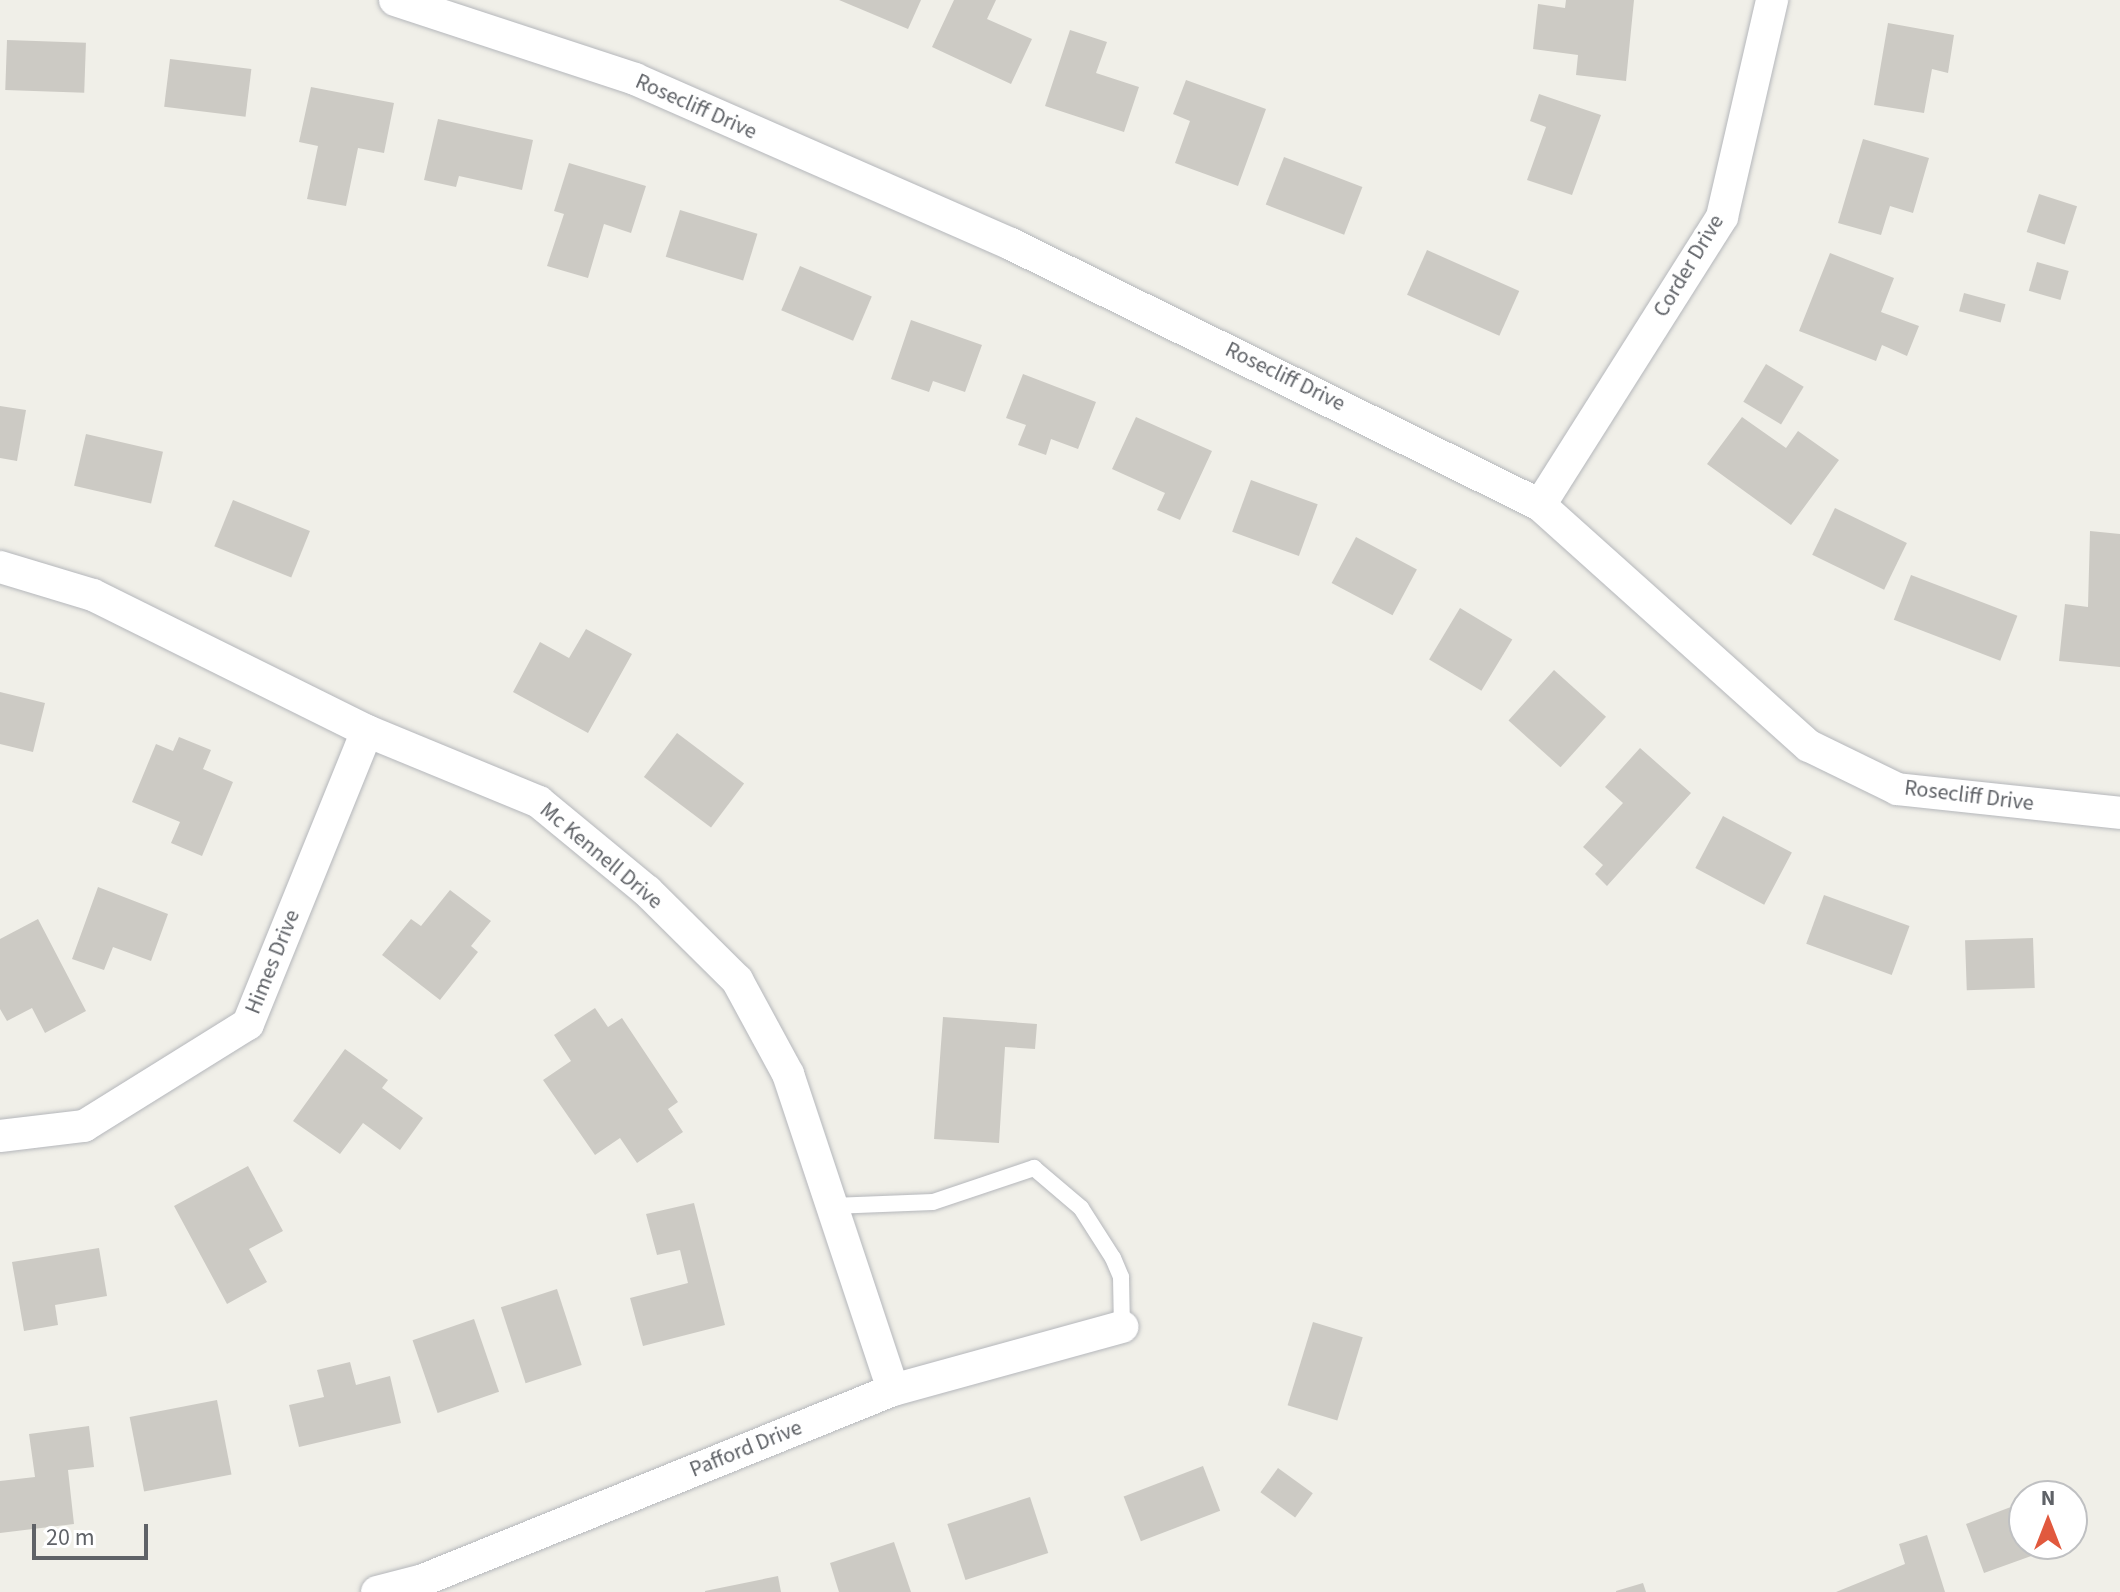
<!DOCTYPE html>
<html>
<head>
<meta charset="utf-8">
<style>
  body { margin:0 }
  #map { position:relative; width:2120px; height:1592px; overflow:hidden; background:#f0efe8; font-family:"Source Sans 3",sans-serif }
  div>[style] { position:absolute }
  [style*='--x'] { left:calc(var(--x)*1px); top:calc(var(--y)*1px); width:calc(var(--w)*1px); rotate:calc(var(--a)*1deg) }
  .building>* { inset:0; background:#cccac4; transform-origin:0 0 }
  .roads { filter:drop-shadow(0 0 2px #b5b7bb) drop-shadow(0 0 2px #b5b7bb) }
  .service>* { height:16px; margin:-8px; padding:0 8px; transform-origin:8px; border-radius:8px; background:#fff }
  .minor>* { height:32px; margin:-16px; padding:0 16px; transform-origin:16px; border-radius:16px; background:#fff }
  span { translate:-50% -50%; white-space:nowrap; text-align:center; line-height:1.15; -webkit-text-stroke:7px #fff; paint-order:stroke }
  .street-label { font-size:22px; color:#5f6267 }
  .north { position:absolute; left:2008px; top:1480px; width:80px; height:80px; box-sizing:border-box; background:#fff; border:2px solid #bfc0c2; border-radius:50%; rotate:0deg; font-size:22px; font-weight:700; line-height:32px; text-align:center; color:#5f6267 }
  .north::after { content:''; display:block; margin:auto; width:28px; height:36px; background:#e1593e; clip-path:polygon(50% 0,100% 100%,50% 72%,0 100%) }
  .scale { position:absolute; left:32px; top:1524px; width:116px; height:36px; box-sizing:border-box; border:4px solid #5f6267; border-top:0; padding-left:10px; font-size:24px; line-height:28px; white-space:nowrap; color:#5f6267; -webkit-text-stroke:6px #fff; paint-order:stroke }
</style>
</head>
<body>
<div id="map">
  <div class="building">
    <div style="clip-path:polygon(839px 0,921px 0,908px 29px)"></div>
    <div style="clip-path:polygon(954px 0,996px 0,987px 19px,1032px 39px,1011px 84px,932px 47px)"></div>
    <div style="clip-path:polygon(1566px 0,1634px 0,1626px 81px,1576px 75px,1578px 55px,1533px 49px,1538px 4px,1565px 8px)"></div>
    <div style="clip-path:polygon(1888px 23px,1954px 35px,1948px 73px,1932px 69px,1924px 113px,1874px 105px)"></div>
    <div style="clip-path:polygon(1070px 30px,1107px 42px,1096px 73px,1139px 87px,1124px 132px,1045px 106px)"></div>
    <div style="left:7px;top:40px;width:79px;height:50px;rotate:2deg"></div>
    <div style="left:170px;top:59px;width:82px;height:48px;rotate:7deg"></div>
    <div style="clip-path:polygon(1186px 80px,1266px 109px,1238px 186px,1175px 163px,1190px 121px,1173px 114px)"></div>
    <div style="clip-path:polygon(311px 87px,394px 103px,384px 153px,358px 148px,346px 206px,307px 199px,318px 146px,299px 142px)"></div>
    <div style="clip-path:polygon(1539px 94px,1601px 115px,1572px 195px,1527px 180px,1546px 127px,1530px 121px)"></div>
    <div style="clip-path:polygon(438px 119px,533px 140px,522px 190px,459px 176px,456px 187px,424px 180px)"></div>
    <div style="clip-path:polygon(1863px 139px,1929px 158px,1913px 213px,1890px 206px,1881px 235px,1838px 223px)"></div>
    <div style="left:1284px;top:157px;width:84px;height:51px;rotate:21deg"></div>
    <div style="clip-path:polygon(569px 163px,646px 186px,631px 233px,604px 224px,588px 278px,547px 266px,564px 214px,554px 211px)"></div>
    <div style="left:2039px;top:194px;width:40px;height:40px;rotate:18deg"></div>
    <div style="left:680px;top:210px;width:81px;height:49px;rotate:17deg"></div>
    <div style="left:1427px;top:250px;width:101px;height:49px;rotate:24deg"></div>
    <div style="clip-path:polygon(1830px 253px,1894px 278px,1881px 312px,1919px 326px,1907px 356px,1882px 345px,1876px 361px,1799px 331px)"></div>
    <div style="left:2037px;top:262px;width:33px;height:30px;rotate:16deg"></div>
    <div style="left:800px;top:266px;width:78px;height:48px;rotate:23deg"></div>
    <div style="left:1964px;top:293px;width:43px;height:19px;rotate:15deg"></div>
    <div style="clip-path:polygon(911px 320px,982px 345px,965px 392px,933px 381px,929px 392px,891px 379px)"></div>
    <div style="left:1766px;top:364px;width:44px;height:44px;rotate:31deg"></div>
    <div style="clip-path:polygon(1023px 374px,1096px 402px,1078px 449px,1051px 439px,1046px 455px,1018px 445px,1026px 425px,1006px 418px)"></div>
    <div style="clip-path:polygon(0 406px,26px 410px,17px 461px,0 458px)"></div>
    <div style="clip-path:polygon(1136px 417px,1212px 451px,1180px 520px,1157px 510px,1165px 493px,1112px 469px)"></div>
    <div style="clip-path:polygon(1742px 417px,1786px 448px,1798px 431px,1839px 460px,1791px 525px,1707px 464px)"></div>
    <div style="left:86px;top:434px;width:79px;height:53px;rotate:13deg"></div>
    <div style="left:1251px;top:480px;width:71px;height:55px;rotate:20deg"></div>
    <div style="left:233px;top:500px;width:83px;height:50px;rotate:22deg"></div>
    <div style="left:1835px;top:508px;width:80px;height:52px;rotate:26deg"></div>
    <div style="clip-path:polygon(2090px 531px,2120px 534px,2120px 667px,2059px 661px,2065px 604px,2088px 607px)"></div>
    <div style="left:1356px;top:537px;width:69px;height:52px;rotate:28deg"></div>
    <div style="left:1911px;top:575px;width:114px;height:48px;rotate:21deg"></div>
    <div style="left:1460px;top:608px;width:61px;height:60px;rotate:31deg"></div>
    <div style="clip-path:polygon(586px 629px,632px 654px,588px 733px,513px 692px,540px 642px,569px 658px)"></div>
    <div style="left:1554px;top:670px;width:70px;height:68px;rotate:42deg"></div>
    <div style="clip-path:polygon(0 692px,45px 703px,33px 752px,0 744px)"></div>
    <div style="left:677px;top:733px;width:84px;height:55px;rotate:37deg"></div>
    <div style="clip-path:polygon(179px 737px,211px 750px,203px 769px,233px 782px,202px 856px,171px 843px,180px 822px,132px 802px,156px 744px,173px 751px)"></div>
    <div style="clip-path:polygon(1640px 748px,1691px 793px,1607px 886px,1595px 874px,1603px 865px,1583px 847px,1623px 803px,1605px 787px)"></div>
    <div style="left:1723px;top:816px;width:78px;height:59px;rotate:28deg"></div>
    <div style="clip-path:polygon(98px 887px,168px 914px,151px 961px,113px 947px,104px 970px,72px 959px)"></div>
    <div style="clip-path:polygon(450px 890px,491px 921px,471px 946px,478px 952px,440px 1000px,382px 955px,411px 919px,421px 926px)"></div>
    <div style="left:1824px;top:895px;width:91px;height:52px;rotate:20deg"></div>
    <div style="clip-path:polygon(38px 919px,86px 1011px,45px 1033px,32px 1008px,7px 1021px,0 1009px,0 939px)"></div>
    <div style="left:2033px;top:938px;width:50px;height:68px;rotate:88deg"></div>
    <div style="clip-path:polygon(595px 1008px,608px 1027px,622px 1018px,678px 1102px,668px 1109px,683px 1132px,637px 1163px,620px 1138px,595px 1155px,543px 1080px,571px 1061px,554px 1035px)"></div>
    <div style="clip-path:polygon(943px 1017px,1037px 1024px,1035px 1049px,1005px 1047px,999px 1143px,934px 1139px)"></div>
    <div style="clip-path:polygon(345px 1049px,388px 1080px,382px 1088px,423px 1118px,400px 1150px,363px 1123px,340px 1154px,293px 1121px)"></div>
    <div style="clip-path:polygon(248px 1166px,283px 1231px,249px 1249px,267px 1282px,227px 1304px,174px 1206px)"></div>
    <div style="clip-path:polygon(694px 1203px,725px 1325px,643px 1346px,630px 1298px,688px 1283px,680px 1250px,657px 1255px,646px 1214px)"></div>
    <div style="clip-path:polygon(99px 1248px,107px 1296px,55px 1305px,58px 1325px,24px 1331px,12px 1262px)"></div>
    <div style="left:557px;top:1289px;width:80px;height:59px;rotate:72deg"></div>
    <div style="left:474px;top:1319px;width:77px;height:65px;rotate:71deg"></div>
    <div style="left:1313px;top:1322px;width:52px;height:87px;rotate:17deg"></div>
    <div style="clip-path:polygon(350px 1362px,356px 1385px,390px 1376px,401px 1423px,299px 1447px,289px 1405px,324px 1397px,317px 1370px)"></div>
    <div style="left:217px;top:1400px;width:76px;height:89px;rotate:79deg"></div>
    <div style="clip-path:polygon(89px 1426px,94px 1467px,68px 1470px,74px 1524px,0 1533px,0 1481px,35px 1477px,29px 1434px)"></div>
    <div style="left:1203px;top:1466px;width:48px;height:85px;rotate:69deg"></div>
    <div style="left:1278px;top:1468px;width:43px;height:30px;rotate:36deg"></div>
    <div style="left:1030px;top:1497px;width:59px;height:87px;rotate:72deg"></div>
    <div style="clip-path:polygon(2024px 1502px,2024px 1544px,2056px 1547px,1984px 1573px,1966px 1524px)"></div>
    <div style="clip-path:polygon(1927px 1535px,1945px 1592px,1836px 1592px,1905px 1564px,1899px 1544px)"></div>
    <div style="clip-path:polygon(894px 1542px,911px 1592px,839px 1592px,830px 1563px)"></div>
    <div style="clip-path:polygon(778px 1576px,781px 1592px,705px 1592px,705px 1591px)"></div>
    <div style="clip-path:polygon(1643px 1583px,1646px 1592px,1616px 1592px,1616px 1591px)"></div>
  </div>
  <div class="roads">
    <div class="service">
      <div style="--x:832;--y:1206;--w:101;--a:-2.3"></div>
      <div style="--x:933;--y:1202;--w:107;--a:-18.6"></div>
      <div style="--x:1034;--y:1168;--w:62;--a:40.4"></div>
      <div style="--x:1081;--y:1208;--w:59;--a:57.4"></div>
      <div style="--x:1113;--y:1258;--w:21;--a:67"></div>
      <div style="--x:1121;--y:1277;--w:50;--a:88.9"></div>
    </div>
    <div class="minor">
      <div style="--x:395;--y:0;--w:253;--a:18.2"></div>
      <div style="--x:635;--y:79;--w:411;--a:23.7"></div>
      <div style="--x:1011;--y:244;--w:590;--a:26.26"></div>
      <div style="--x:1540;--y:505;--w:361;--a:41.9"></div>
      <div style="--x:1809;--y:746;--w:98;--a:26"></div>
      <div style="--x:1897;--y:789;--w:224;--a:6.1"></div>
      <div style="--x:1540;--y:505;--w:341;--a:-57.7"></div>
      <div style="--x:1722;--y:217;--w:223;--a:-77"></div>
      <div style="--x:0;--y:567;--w:97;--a:16.8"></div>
      <div style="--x:93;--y:595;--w:306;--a:26.4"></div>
      <div style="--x:367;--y:731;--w:186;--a:22.4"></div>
      <div style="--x:539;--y:802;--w:140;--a:39.5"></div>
      <div style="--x:647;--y:891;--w:127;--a:44.7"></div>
      <div style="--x:737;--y:980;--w:107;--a:61.5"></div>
      <div style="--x:788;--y:1074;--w:333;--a:71.6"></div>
      <div style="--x:0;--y:1136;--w:85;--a:-6.8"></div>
      <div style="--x:84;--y:1126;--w:193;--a:-31.9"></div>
      <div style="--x:248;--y:1024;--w:316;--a:-67.9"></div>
      <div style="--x:377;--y:1592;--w:48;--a:-14.6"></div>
      <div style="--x:423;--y:1580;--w:507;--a:-22.01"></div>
      <div style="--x:893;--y:1390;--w:238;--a:-15.4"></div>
    </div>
  </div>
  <div class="street-label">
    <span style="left:696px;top:107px;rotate:24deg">Rosecliff Drive</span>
    <span style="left:1689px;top:266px;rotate:-59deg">Corder Drive</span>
    <span style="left:1285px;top:377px;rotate:26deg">Rosecliff Drive</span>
    <span style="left:1969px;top:796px;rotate:7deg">Rosecliff Drive</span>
    <span style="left:601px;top:856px;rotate:40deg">Mc Kennell Drive</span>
    <span style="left:273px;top:962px;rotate:-68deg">Himes Drive</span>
    <span style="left:746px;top:1449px;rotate:-22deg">Pafford Drive</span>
  </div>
  <div class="north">N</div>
  <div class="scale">20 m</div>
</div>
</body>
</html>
